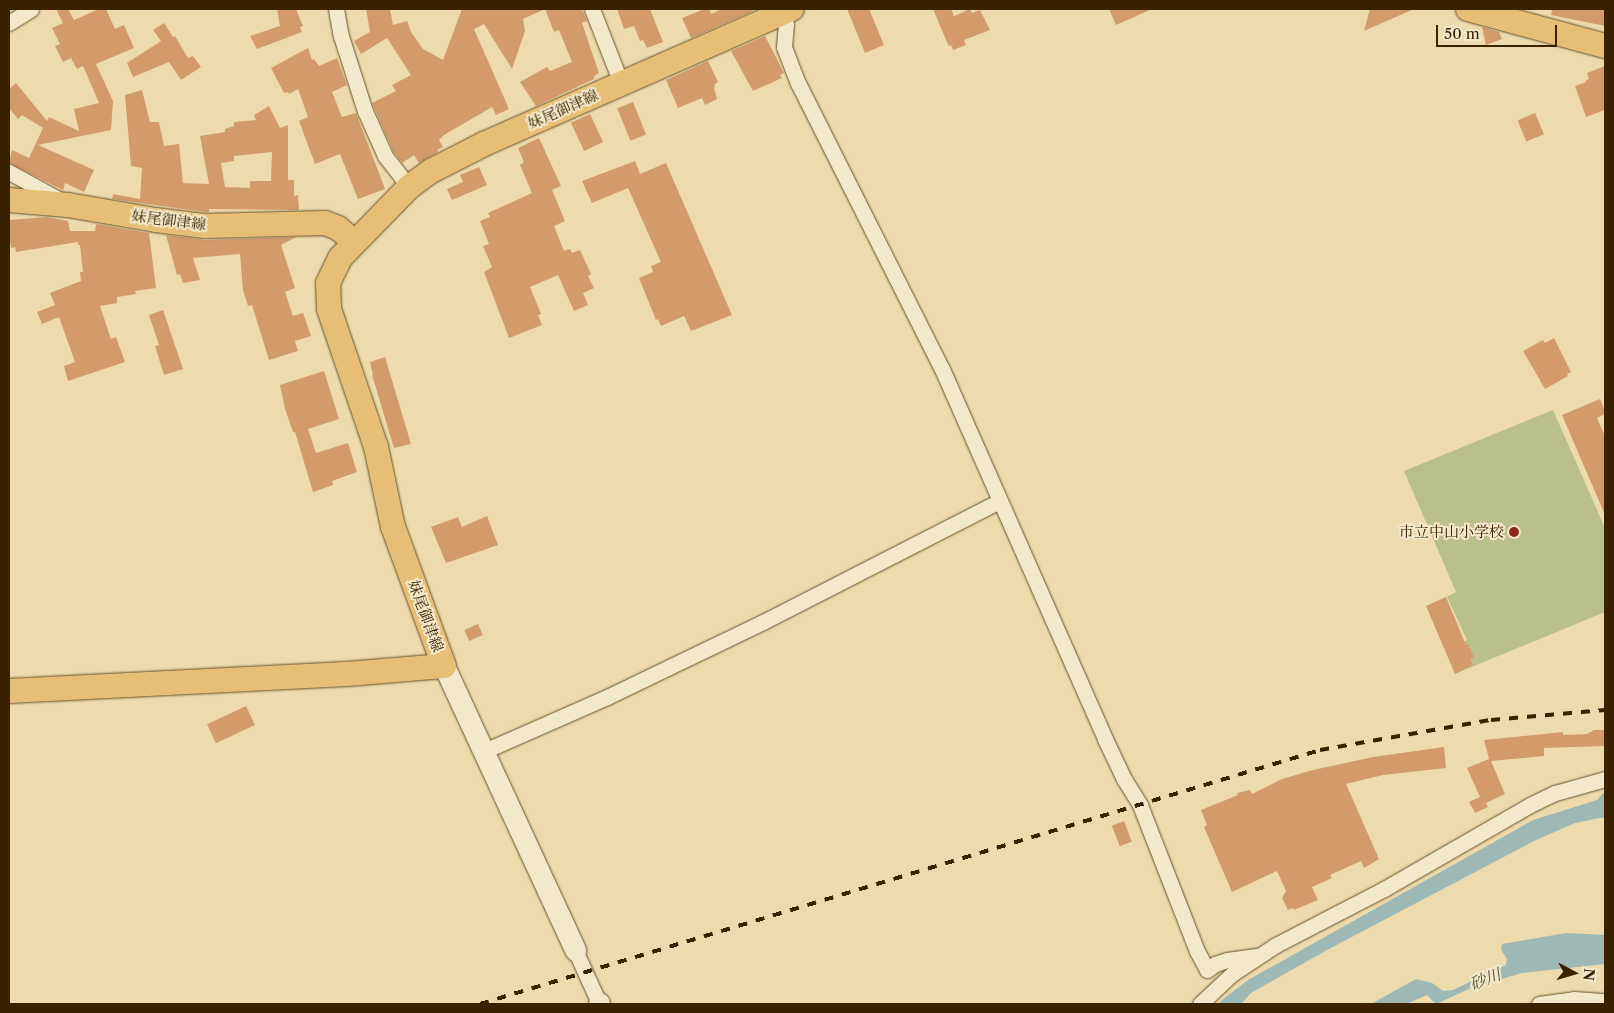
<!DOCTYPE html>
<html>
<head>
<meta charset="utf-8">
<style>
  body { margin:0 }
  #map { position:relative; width:1614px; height:1013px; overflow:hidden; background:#eddbad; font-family:"Libre Caslon Text","Noto Serif JP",serif }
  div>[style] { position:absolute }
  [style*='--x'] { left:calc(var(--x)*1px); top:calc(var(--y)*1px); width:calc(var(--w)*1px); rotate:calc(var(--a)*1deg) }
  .green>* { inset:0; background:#b9c089 }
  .water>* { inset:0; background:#9eb8b5 }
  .building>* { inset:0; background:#d39b6c; transform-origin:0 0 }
  .roads { filter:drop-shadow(0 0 1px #67502b) drop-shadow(0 0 1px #67502b) }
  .street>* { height:15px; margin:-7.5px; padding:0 7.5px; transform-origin:7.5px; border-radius:7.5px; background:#f3e8ca }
  .secondary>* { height:21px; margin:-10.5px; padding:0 10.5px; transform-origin:10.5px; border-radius:10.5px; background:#f3e8ca }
  .primary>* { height:24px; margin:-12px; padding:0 12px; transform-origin:12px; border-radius:12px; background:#e6be76 }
  .rail>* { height:4px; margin-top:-2px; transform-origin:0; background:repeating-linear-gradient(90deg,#3a2200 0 9px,transparent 0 18px) }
  .dots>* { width:14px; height:14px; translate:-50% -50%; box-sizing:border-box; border:2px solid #f3e8ca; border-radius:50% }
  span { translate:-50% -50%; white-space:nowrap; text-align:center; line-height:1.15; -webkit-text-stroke:4px #f3e8ca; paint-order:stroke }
  .street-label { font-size:15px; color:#3a2200 }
  .poi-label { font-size:15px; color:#3a2200 }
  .right { translate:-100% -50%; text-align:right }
  .water-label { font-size:16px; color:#584f36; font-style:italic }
  .frame { position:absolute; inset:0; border:10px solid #3a2200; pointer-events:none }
  .north { position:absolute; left:1549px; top:948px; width:50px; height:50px; -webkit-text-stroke:4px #f3e8ca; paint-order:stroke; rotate:96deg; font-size:14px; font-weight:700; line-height:20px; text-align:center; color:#3a2200 }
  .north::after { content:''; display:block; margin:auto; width:18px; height:22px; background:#3a2200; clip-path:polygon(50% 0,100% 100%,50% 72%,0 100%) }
  .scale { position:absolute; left:1436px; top:25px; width:121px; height:22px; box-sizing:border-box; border:2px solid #3a2200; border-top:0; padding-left:6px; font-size:15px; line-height:18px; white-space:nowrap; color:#3a2200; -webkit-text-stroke:4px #f3e8ca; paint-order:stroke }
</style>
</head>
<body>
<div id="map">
  <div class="green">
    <div style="clip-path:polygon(1553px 410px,1605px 528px,1605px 612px,1457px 673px,1447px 650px,1467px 640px,1447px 597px,1456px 592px,1404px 471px)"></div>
  </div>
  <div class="water">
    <div style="clip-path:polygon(1603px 793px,1605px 793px,1605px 817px,1575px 823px,1536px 840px,1327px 950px,1251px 993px,1241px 1004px,1217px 1004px,1248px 980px,1533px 820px,1597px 800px)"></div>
    <div style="clip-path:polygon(1566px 933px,1605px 935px,1605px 964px,1522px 973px,1471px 988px,1436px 1004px,1427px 995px,1406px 1004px,1371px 1004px,1416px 979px,1432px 983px,1443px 991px,1453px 990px,1506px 965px,1507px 959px,1501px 950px,1502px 944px)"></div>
  </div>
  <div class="building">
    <div style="clip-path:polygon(56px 9px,68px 9px,74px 20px,99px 9px,106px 9px,115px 29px,124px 25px,134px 48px,96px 64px,113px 101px,111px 130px,38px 145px,94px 170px,84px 192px,65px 183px,63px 190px,9px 163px,12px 150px,29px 158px,43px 128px,22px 115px,18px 119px,9px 108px,9px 89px,16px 83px,47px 121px,49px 117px,79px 131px,74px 109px,99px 103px,83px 66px,77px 69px,71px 58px,63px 62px,55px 46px,60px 44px,52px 28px,63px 23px)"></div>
    <div style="clip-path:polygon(277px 9px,296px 9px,303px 26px,300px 27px,302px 32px,257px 49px,250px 36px,280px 26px)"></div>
    <div style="clip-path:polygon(366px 9px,390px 9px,393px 25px,407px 21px,411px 32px,423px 49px,443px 60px,462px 9px,582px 9px,587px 21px,582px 23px,599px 73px,594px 76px,594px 79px,536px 106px,520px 82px,547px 67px,550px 71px,572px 62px,559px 30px,554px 32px,545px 9px,523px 19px,525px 31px,512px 69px,484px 24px,474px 29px,509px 109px,496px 115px,492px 107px,444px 135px,439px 140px,443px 147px,437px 150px,438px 152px,419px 163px,414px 155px,402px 163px,393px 151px,372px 103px,396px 91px,392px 85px,411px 75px,387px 38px,361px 54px,354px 41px,370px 32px)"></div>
    <div style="clip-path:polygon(617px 9px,650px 9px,663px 42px,647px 48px,643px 40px,640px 41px,634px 26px,624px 29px)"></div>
    <div style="clip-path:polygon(704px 9px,709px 9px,711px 14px,722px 9px,752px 9px,753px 11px,691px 38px,682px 18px)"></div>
    <div style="clip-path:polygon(847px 9px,869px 9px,884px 45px,865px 53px)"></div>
    <div style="clip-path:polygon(933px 9px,951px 9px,954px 16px,970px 9px,972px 13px,980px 10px,990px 30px,964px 40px,966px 45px,953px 50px,951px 45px,949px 46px,947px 42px)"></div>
    <div style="clip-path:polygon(1109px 9px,1152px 9px,1116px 25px)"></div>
    <div style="clip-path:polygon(1370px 9px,1414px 9px,1364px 31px)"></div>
    <div style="clip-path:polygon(1552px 9px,1605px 9px,1605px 26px,1551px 15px)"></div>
    <div style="clip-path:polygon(164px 23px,173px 37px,175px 36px,188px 58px,193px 56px,201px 67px,181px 80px,169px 62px,133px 77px,127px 63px,161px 41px,153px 30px)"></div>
    <div style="clip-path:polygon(1482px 27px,1499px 32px,1502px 39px,1486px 45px)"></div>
    <div style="clip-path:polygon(765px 36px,784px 73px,780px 75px,782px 78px,753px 91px,731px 51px)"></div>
    <div style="clip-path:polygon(308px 48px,312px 60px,314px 59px,319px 66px,337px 58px,347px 85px,332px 92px,342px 117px,356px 113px,385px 189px,358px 199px,340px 154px,315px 164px,299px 121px,308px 117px,298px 89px,289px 94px,288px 92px,284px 93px,271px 68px)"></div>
    <div style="clip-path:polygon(708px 61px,718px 82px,715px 84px,714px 88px,717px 99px,705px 105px,702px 98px,678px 108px,666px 80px)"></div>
    <div style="clip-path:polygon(1605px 66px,1605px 110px,1586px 117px,1575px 86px,1586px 82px,1586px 80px,1589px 79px,1587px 73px)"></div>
    <div style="clip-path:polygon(evenodd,142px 90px,150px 122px,159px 122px,164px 146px,179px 144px,183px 183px,209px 184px,200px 136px,225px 132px,225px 129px,234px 126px,234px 122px,256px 120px,254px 115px,269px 106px,280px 128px,288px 125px,288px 180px,294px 180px,294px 196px,298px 195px,299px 210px,209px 209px,209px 212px,206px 212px,112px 199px,113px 194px,140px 199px,142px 168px,131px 166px,125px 95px,142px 90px,272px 152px,271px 181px,250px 181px,250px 188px,225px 187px,221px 163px,234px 161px,234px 156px,272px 152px)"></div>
    <div style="left:633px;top:102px;width:35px;height:17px;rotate:68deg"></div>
    <div style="left:1535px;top:113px;width:23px;height:19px;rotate:67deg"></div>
    <div style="left:590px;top:114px;width:31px;height:21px;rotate:65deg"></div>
    <div style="clip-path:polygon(539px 138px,561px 186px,552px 190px,565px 221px,554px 226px,564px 251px,570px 249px,572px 253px,580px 250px,591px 274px,588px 276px,594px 288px,583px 293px,588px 305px,574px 311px,558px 275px,530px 287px,541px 314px,538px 315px,542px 325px,509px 338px,484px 272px,492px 267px,483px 246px,489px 244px,480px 221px,490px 217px,488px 213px,532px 193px,520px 165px,524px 162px,518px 148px)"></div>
    <div style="clip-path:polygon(635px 161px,640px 174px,666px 163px,732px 315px,691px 331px,684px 316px,661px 326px,658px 319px,656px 320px,639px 278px,653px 272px,651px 266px,661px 262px,628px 188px,592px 203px,582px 181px)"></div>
    <div style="clip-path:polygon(479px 167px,487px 185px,452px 200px,447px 189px,463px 182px,460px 175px)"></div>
    <div style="clip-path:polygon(46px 217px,68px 221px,70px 231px,95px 231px,96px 224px,149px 233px,156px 288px,135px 291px,136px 294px,117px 297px,117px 303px,100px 306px,111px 339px,116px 337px,125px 362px,68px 381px,64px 366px,75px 362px,59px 317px,42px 324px,37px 312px,55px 305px,50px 293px,81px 281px,80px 272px,83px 272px,80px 245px,78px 245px,78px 242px,16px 252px,15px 247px,11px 248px,9px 233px,9px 220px)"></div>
    <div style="clip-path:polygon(166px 235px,205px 240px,296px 237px,281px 245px,295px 288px,285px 292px,293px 316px,303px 313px,311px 336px,295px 341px,298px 351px,269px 360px,252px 305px,248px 306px,243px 290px,240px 254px,193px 258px,200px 280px,183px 283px,180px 274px,177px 275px)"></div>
    <div style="clip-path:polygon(163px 310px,183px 369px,164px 375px,155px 346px,159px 345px,149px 315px)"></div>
    <div style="clip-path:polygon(1554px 338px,1571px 372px,1567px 374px,1568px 376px,1545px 389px,1523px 351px,1543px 340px,1545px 343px)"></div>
    <div style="clip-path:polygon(385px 357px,411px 444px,394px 448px,372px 375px,373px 375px,370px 362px)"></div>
    <div style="clip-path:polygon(324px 371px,339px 419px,308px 429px,316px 453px,348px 443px,357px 472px,332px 481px,333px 485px,313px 492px,295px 432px,293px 432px,285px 409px,280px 385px)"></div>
    <div style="clip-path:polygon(1600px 399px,1605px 411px,1605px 414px,1597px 418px,1605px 436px,1605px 515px,1562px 415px)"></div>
    <div style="clip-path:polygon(487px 516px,498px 545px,446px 563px,431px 527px,458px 517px,462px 527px)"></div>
    <div style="clip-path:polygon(1446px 597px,1466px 645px,1468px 644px,1474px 657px,1470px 659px,1473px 665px,1455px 674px,1426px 606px)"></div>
    <div style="left:478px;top:624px;width:12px;height:15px;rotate:66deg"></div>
    <div style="left:246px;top:706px;width:21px;height:43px;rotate:65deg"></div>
    <div style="clip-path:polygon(1594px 730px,1605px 730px,1605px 746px,1544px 748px,1544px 756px,1491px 761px,1505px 794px,1486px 803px,1488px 807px,1475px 813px,1469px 802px,1480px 797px,1467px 768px,1489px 759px,1484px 740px,1563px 732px,1563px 735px,1587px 734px)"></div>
    <div style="clip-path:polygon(1444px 747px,1446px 768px,1383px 775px,1346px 784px,1379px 859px,1364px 868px,1361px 861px,1330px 875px,1332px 878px,1312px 887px,1318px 900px,1294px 910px,1293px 908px,1288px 910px,1282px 898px,1286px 891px,1277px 871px,1232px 892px,1204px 827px,1207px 825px,1201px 810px,1238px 795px,1237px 793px,1250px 790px,1252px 794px,1282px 779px,1313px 770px,1373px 757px)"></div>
    <div style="left:1124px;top:821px;width:22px;height:13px;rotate:69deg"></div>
  </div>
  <div class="roads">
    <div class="street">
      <div style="--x:336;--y:9;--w:27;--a:80"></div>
      <div style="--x:341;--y:36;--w:79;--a:72.3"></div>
      <div style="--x:365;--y:111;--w:49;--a:66"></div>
      <div style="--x:385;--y:156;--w:39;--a:52"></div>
      <div style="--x:592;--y:9;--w:79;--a:68.6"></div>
      <div style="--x:780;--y:9;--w:16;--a:68"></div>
      <div style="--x:786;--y:24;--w:23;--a:95"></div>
      <div style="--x:784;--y:47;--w:39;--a:69"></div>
      <div style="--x:798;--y:83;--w:320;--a:63.3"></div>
      <div style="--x:942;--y:369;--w:404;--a:66.2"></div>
      <div style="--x:1105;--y:739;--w:44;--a:64.6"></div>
      <div style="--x:1124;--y:779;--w:31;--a:58"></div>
      <div style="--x:1140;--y:805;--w:157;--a:68.7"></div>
      <div style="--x:1197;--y:951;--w:21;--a:62"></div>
      <div style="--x:1207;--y:970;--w:10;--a:-37"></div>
      <div style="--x:1215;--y:964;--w:13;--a:-18"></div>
      <div style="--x:1227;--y:960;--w:30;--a:-8"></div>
      <div style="--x:9;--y:23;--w:26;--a:-32"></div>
      <div style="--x:9;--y:172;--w:58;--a:28.8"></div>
      <div style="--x:484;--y:751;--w:134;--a:-23.7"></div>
      <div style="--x:607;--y:697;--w:173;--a:-25.7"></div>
      <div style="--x:763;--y:622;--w:265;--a:-27.1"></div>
      <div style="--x:575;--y:950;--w:58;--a:65.6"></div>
      <div style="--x:1200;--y:1004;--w:44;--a:-43.2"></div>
      <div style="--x:1232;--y:974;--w:53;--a:-33.4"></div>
      <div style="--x:1276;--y:945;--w:122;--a:-27.4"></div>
      <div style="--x:1384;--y:889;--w:168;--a:-29.9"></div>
      <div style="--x:1530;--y:805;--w:28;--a:-26"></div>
      <div style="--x:1555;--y:793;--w:52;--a:-15.6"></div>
      <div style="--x:1539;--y:1004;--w:35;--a:-8"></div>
      <div style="--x:1574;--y:999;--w:31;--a:4"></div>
    </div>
    <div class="secondary">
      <div style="--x:444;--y:666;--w:313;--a:65.2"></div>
      <div style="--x:599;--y:1003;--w:1;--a:90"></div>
    </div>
    <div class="primary">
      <div style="--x:1468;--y:9;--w:142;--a:15.1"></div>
      <div style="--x:9;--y:200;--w:59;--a:4.8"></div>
      <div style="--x:68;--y:205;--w:89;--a:9.7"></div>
      <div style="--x:156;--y:220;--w:49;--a:7"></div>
      <div style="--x:205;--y:226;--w:120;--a:-1.4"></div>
      <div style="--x:325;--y:223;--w:14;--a:21"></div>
      <div style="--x:338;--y:228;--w:21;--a:41"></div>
      <div style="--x:9;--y:691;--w:338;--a:-2.9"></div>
      <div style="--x:347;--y:674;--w:97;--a:-4.7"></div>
      <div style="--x:444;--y:666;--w:148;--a:-110.1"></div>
      <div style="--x:393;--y:527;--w:82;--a:-102"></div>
      <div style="--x:376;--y:447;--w:146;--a:-108.8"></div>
      <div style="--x:329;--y:309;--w:26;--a:-92"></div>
      <div style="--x:328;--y:283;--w:28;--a:-64"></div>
      <div style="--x:340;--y:258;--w:99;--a:-45.8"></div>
      <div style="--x:409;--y:187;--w:27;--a:-36"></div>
      <div style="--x:431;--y:171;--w:59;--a:-27"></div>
      <div style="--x:484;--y:144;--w:336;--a:-23.7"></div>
    </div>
  </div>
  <div class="rail">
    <div style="--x:480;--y:1004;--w:878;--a:-16.82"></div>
    <div style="--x:1320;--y:750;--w:174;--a:-10"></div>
    <div style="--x:1491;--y:720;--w:114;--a:-5"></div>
  </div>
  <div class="dots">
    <div style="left:1514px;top:532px;background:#8f2418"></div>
  </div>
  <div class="street-label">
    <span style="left:563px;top:109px;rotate:-24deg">妹尾御津線</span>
    <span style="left:169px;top:220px;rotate:7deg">妹尾御津線</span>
    <span style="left:426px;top:616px;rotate:70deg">妹尾御津線</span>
  </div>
  <div class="poi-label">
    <span class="right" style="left:1504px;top:532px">市立中山小学校</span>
  </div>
  <div class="water-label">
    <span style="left:1485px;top:979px;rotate:-21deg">砂川</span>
  </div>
  <div class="frame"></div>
  <div class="north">N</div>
  <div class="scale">50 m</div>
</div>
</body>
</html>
